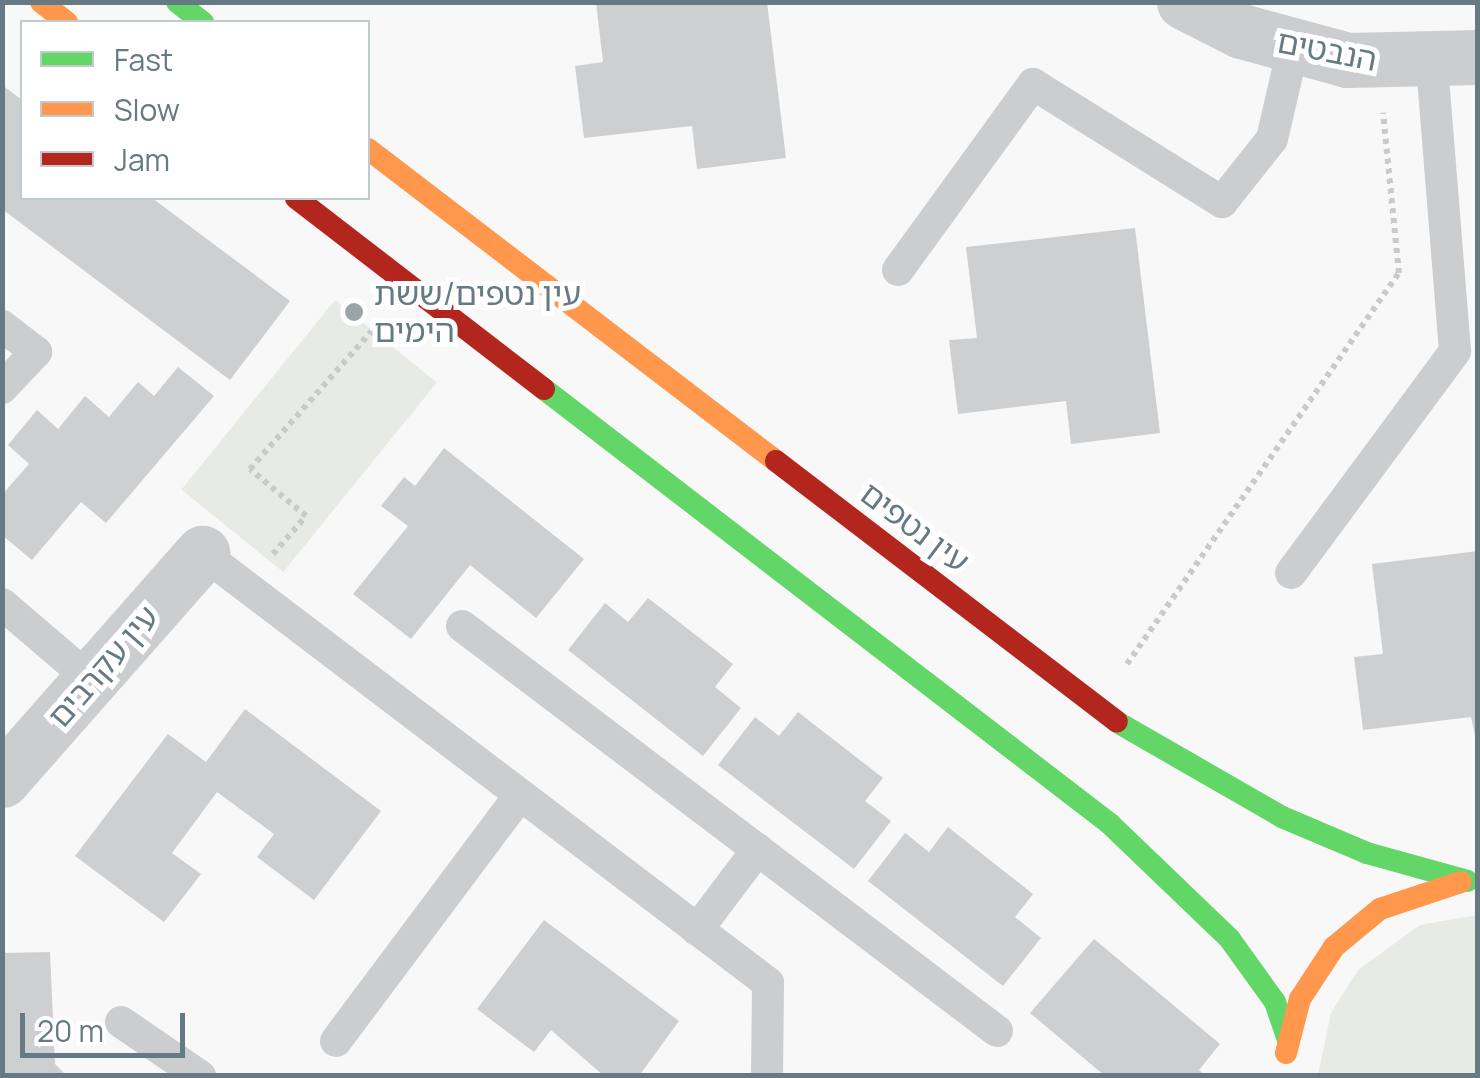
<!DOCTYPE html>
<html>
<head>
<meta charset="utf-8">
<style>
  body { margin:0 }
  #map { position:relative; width:1480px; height:1078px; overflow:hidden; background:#f8f8f8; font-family:Manrope,"Noto Sans Hebrew",sans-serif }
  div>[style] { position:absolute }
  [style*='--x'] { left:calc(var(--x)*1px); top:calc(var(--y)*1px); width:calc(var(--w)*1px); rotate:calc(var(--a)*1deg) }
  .green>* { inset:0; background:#e8eae5; transform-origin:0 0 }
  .building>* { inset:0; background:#cdcfd0 }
  .path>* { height:6px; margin-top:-3px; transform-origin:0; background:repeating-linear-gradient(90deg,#c9cacb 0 5px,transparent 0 10px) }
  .lane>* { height:32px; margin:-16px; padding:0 16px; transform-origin:16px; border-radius:16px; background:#cbcdce }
  .street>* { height:55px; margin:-27.5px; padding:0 27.5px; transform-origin:27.5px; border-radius:27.5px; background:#cbcdce }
  .fast>* { height:22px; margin:-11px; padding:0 11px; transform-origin:11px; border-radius:11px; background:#63d668 }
  .slow>* { height:22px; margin:-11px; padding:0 11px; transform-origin:11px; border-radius:11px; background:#ff974d }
  .jam>* { height:22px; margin:-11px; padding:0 11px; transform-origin:11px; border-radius:11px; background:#b3261e }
  .dots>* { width:28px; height:28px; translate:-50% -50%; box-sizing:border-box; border:5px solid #fff; border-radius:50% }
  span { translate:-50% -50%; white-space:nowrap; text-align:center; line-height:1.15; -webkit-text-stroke:10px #fff; paint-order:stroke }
  .street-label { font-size:32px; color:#657a82 }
  .poi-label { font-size:32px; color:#657a82 }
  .left { translate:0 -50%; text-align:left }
  .frame { position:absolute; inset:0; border:5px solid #657a82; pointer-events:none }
  .legend { position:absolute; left:20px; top:20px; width:350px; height:180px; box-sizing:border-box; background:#fff; border:2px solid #c1cacd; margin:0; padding:12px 18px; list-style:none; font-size:30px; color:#657a82 }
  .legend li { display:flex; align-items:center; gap:20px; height:50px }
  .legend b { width:50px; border:2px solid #c1cacd }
  .scale { position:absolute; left:20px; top:1013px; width:165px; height:45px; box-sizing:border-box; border:5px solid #657a82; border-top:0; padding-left:12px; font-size:30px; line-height:35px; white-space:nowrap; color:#657a82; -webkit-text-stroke:8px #fff; paint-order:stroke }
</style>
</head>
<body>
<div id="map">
  <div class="green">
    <div style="left:335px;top:300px;width:131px;height:244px;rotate:39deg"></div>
    <div style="clip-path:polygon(1477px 915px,1477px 1075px,1318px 1075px,1331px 1013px,1358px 970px,1420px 925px)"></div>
  </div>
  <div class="building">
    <div style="clip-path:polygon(596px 2px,767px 2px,786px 158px,697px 169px,692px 126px,584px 138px,575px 66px,603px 62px)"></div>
    <div style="clip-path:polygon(5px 87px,22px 100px,22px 198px,152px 198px,290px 301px,230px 380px,2px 209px)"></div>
    <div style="clip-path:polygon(1135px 228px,1160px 433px,1071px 444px,1066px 401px,958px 414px,949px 340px,977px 338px,966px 247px)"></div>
    <div style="clip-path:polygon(178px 367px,214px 396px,106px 523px,81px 502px,32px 560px,2px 535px,2px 495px,29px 464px,8px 445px,37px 410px,58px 429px,85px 396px,109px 417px,138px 382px,154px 396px)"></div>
    <div style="clip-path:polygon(444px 448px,584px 559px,536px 618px,470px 565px,411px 639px,353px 594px,408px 526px,381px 506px,404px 477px,415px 486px)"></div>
    <div style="clip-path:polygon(1478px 551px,1478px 749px,1471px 717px,1363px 730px,1354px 657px,1383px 654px,1372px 564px)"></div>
    <div style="clip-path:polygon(648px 598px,733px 664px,715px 687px,741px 708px,703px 756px,568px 650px,605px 603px,628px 622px)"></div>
    <div style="clip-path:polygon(245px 709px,381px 811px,314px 900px,257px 857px,274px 834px,217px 792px,172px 853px,201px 874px,164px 922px,75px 856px,168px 734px,206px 762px)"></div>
    <div style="clip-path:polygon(798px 712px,883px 778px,865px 801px,891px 821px,854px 869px,718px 765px,755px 717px,779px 736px)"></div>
    <div style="clip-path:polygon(948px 827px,1033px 894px,1015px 917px,1041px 938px,1003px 986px,868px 881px,905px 833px,929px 852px)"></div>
    <div style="clip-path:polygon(544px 920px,679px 1021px,639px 1076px,604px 1076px,551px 1030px,534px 1052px,477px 1009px)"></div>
    <div style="clip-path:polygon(1094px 939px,1220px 1044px,1199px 1070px,1206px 1076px,1105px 1076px,1030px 1013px)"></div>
    <div style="clip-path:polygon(50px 952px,55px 1064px,67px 1076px,2px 1076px,2px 953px)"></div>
  </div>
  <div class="path">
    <div style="--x:273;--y:554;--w:50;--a:-49"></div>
    <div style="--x:306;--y:516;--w:73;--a:-140"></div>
    <div style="--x:250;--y:469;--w:189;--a:-48.6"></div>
    <div style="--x:1127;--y:664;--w:476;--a:-55.2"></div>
    <div style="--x:1399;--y:273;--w:161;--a:-95.7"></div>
  </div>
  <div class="lane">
    <div style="--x:898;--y:270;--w:230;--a:-54"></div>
    <div style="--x:1033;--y:84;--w:223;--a:32"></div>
    <div style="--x:1222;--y:202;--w:80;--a:-51.6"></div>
    <div style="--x:1272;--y:139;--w:93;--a:-77"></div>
    <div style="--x:2;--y:326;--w:43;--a:37.4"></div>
    <div style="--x:36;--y:352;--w:50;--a:133.4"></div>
    <div style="--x:202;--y:553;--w:711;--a:37.22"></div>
    <div style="--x:768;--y:983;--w:93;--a:90.6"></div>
    <div style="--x:1291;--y:573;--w:276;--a:-53.5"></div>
    <div style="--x:1455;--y:351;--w:290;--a:-94.6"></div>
    <div style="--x:2;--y:604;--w:117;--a:40.5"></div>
    <div style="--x:462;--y:626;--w:671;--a:37.13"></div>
    <div style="--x:697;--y:930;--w:101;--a:-53"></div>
    <div style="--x:121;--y:1022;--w:96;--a:34.4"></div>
    <div style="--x:336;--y:1041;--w:307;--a:-53.2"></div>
  </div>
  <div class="street">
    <div style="--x:1184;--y:2;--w:64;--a:27"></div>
    <div style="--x:1241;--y:31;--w:111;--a:15.2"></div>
    <div style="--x:1348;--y:60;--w:130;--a:-1.3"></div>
    <div style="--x:2;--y:780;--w:303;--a:-48.6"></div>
  </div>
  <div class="fast">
    <div style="--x:177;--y:2;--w:33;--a:38"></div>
    <div style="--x:544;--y:389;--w:714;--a:37.54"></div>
    <div style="--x:1110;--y:824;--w:165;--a:43.8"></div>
    <div style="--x:1229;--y:938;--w:79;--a:54.3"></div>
    <div style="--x:1275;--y:1002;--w:40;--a:71.1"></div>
    <div style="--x:1117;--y:722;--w:190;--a:29.9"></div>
    <div style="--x:1282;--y:817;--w:92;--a:23"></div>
    <div style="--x:1367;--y:853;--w:104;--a:15.6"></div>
  </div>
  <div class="slow">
    <div style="--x:41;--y:2;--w:33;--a:38"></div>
    <div style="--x:368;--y:149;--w:514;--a:37.41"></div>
    <div style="--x:1286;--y:1053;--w:56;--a:-75.5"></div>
    <div style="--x:1300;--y:999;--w:62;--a:-56.8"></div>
    <div style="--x:1334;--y:947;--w:60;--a:-39.6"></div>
    <div style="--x:1380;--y:909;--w:85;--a:-18.4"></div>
  </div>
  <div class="jam">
    <div style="--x:296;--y:198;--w:313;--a:37.6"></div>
    <div style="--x:776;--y:461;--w:429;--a:37.4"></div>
  </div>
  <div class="dots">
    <div style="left:354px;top:312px;background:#98a6ab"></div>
  </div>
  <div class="street-label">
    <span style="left:1327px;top:50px;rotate:11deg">הנבטים</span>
    <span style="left:915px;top:527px;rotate:37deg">עין נטפים</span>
    <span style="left:103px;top:666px;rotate:-49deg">עין עקרבים</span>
  </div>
  <div class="poi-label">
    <span class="left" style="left:374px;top:312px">עין נטפים/ששת<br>הימים</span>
  </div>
  <div class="frame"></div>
  <ul class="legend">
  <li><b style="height:12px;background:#63d668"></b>Fast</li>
  <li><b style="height:12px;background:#ff974d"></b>Slow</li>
  <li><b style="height:12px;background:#b3261e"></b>Jam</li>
  </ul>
  <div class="scale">20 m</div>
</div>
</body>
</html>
